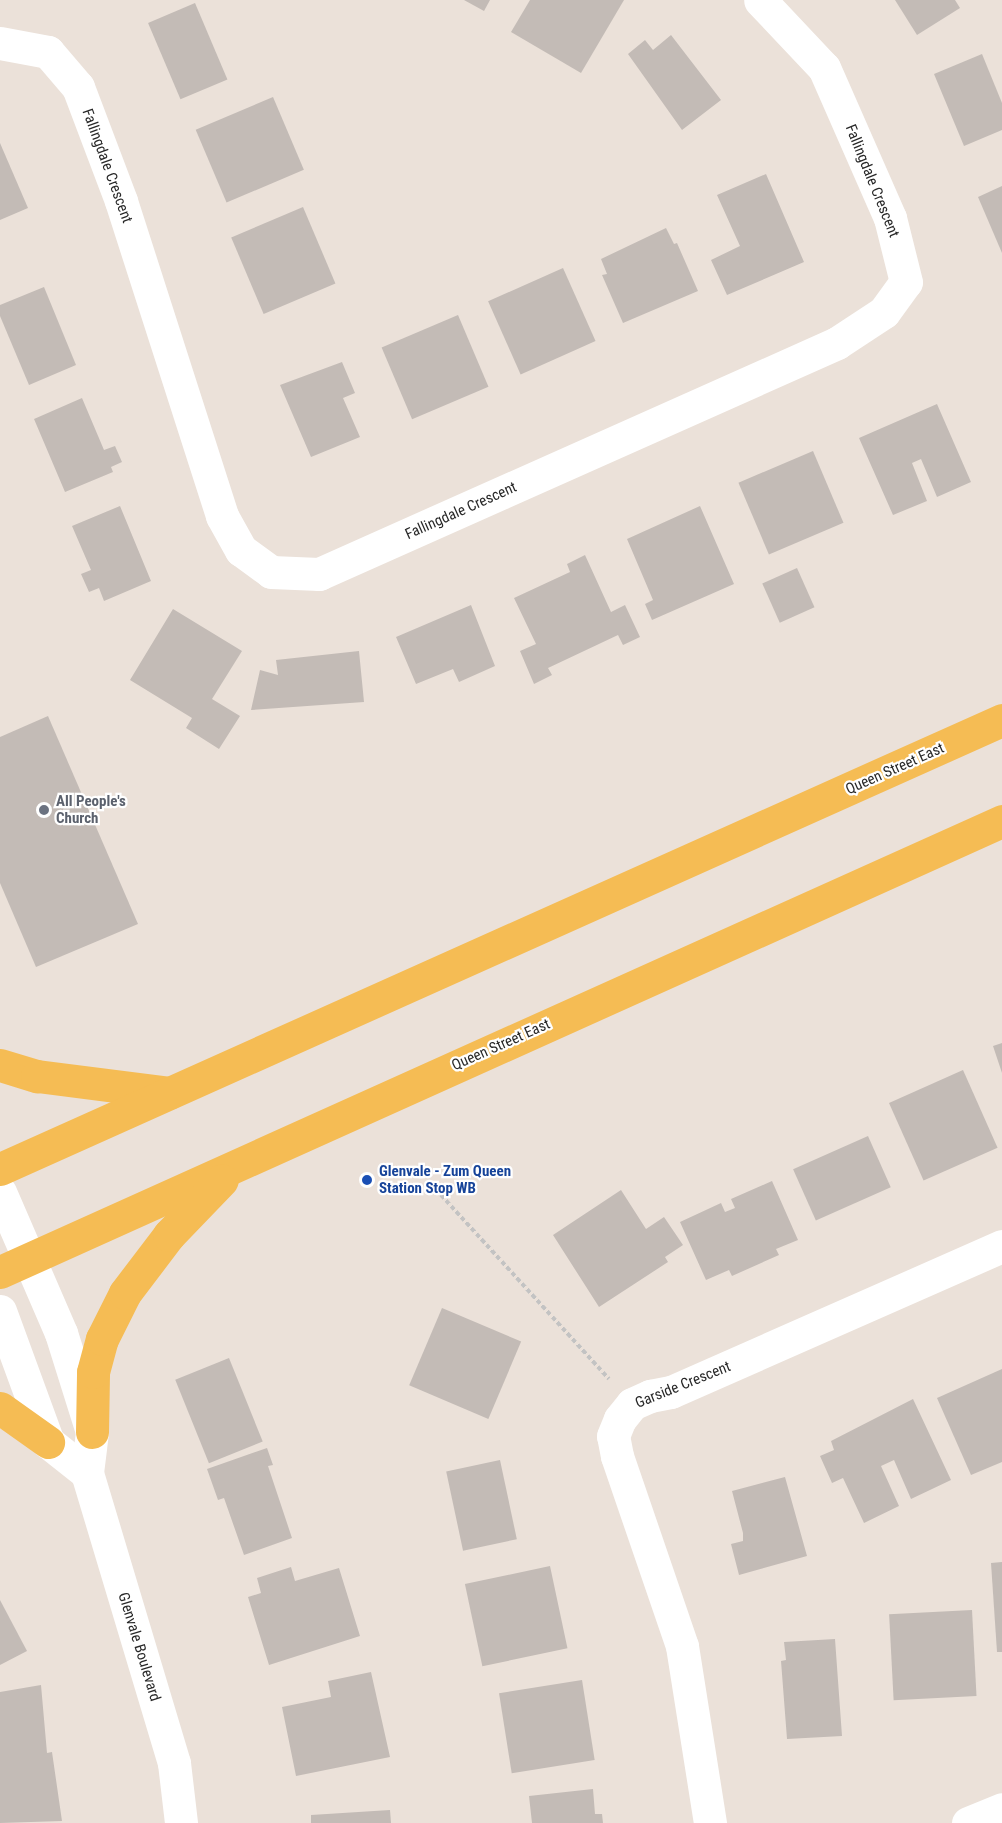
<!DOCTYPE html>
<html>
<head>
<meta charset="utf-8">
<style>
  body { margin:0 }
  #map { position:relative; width:1002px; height:1823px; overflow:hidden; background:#ebe1d9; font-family:"Roboto Condensed",sans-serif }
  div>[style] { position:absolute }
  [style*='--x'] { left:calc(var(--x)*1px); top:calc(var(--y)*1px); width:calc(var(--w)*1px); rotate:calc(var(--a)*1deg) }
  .building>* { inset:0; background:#c3bbb6; transform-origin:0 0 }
  .path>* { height:4px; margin-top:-2px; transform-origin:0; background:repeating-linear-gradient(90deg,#c3c3c3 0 4.5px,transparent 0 7.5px) }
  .minor>* { height:33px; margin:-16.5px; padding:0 16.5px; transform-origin:16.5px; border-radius:16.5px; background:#fff }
  .major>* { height:33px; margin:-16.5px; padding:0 16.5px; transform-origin:16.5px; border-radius:16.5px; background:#f5bc54 }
  .dots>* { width:16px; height:16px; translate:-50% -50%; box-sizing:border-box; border:3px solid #fff; border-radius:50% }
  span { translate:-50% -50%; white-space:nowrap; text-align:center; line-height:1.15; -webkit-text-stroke:4.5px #fff; paint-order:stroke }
  .street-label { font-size:15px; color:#282828 }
  .worship-label { font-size:15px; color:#5b616d; font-weight:700 }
  .left { translate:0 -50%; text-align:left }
  .transit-label { font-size:15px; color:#164399; font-weight:700 }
</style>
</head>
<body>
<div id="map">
  <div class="building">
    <div style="clip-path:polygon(464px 0,490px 0,484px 11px)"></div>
    <div style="clip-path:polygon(530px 0,624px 0,581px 73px,511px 32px)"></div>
    <div style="clip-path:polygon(895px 0,955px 0,960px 8px,917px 35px)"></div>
    <div style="left:195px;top:3px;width:83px;height:51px;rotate:67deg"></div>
    <div style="clip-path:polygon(671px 35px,721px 100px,682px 130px,628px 54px,645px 40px,653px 50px)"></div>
    <div style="clip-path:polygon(982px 54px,1002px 103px,1002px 130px,964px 146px,934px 74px)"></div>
    <div style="left:273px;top:97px;width:79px;height:84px;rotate:67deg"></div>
    <div style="clip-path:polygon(0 143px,28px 208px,0 220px)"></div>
    <div style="clip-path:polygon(766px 174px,804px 262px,727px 295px,711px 260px,740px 246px,717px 195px)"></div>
    <div style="clip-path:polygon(1002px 186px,1002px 253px,978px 197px)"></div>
    <div style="left:303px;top:207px;width:83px;height:78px;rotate:67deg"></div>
    <div style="clip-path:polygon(666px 228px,674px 244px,677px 243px,698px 291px,623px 323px,602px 275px,607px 274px,601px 259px)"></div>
    <div style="left:563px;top:268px;width:80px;height:82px;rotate:66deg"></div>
    <div style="clip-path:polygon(44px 287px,76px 365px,29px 385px,0 316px,0 305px)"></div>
    <div style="left:458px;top:315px;width:78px;height:83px;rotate:67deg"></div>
    <div style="clip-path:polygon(342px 362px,355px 393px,343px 398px,360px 437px,311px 457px,280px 385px)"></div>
    <div style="clip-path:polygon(82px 398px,104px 450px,115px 446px,122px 462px,111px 467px,113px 472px,65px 492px,34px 419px)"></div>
    <div style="clip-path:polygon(937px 404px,971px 482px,937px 497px,921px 459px,912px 463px,927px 501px,893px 515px,859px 438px)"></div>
    <div style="left:813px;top:451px;width:78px;height:81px;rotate:67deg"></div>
    <div style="clip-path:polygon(120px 506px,151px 581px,104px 601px,99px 588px,89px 592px,81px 574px,91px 570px,72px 526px)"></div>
    <div style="clip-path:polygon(700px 506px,734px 584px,652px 620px,645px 604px,653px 600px,627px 539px)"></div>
    <div style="clip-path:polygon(585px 555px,611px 612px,625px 605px,640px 637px,623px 645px,618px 635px,548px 668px,552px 675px,534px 684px,520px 651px,536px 644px,514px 598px,570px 572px,567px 564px)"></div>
    <div style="left:797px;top:568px;width:43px;height:38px;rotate:66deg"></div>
    <div style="clip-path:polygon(471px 605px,495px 666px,459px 682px,453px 669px,416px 684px,396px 637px)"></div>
    <div style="clip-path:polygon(173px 609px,242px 651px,212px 699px,240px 716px,219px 749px,186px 728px,192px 718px,130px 680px)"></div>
    <div style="clip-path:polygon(359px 651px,364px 702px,251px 710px,260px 670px,278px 675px,276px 660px)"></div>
    <div style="clip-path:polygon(48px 716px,138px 924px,36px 967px,0 883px,0 737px)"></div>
    <div style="clip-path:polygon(1002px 1043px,1002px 1073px,993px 1046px)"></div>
    <div style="left:963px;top:1070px;width:85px;height:81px;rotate:66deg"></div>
    <div style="left:868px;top:1136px;width:56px;height:82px;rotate:66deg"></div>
    <div style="clip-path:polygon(772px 1181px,798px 1240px,776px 1249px,779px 1255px,732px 1276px,729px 1270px,706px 1280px,680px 1222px,721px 1203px,725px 1212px,735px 1208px,731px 1199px)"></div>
    <div style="clip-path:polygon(621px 1190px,646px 1229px,664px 1217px,683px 1245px,665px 1257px,668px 1262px,599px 1307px,553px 1235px)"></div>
    <div style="left:442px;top:1308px;width:86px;height:84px;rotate:23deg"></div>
    <div style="left:229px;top:1358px;width:90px;height:58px;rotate:68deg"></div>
    <div style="clip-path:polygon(1002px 1369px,1002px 1462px,971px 1475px,937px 1398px)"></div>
    <div style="clip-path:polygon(913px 1399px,951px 1480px,911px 1499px,894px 1460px,881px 1466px,899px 1506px,864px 1523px,843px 1478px,832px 1483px,820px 1456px,834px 1450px,831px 1441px)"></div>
    <div style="clip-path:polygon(267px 1448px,273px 1465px,268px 1466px,292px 1538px,244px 1555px,224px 1498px,218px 1500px,207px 1469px)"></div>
    <div style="left:500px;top:1460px;width:81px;height:55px;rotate:78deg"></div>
    <div style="clip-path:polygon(785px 1477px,807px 1556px,739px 1575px,731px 1544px,743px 1541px,743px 1533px,732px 1491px)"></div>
    <div style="clip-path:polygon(1002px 1562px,1002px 1652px,997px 1652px,991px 1563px)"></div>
    <div style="left:550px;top:1566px;width:84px;height:87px;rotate:78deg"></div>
    <div style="clip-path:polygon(291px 1567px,295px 1581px,339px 1568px,360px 1636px,269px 1665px,248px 1597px,261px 1593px,257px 1578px)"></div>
    <div style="clip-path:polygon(0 1600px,27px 1651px,0 1665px)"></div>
    <div style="left:972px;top:1610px;width:86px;height:83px;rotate:87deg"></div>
    <div style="clip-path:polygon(835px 1639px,842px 1736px,787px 1739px,781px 1661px,786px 1660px,784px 1642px)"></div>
    <div style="clip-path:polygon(371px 1672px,390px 1757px,296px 1776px,282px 1707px,331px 1697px,328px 1681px)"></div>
    <div style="left:582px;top:1680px;width:81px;height:84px;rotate:81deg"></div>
    <div style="clip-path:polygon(41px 1685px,47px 1753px,52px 1752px,62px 1821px,0 1823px,0 1692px)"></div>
    <div style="clip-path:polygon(593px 1789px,595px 1814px,602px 1814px,603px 1823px,532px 1823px,529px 1796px)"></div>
    <div style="clip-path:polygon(390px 1810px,391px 1823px,311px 1823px,311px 1815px)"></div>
  </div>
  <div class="path">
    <div style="--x:441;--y:1195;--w:249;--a:47.6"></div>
  </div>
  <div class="minor">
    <div style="--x:0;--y:43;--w:49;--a:10.6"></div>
    <div style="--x:48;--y:52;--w:46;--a:49.4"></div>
    <div style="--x:78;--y:87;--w:122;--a:69.3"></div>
    <div style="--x:121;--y:201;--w:331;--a:72.2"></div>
    <div style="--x:222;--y:516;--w:39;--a:61"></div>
    <div style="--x:241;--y:550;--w:37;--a:36"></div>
    <div style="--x:271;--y:572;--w:48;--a:2.4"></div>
    <div style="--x:319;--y:574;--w:567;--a:-24.03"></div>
    <div style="--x:837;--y:343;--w:56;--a:-33.4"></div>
    <div style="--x:884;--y:312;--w:37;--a:-54"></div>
    <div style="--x:906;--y:282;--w:66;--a:-104"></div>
    <div style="--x:890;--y:218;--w:164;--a:-113.7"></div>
    <div style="--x:824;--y:68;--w:93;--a:-133.3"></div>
    <div style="--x:0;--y:1192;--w:154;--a:66.6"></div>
    <div style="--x:61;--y:1333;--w:104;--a:72.6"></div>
    <div style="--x:92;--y:1432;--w:41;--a:97"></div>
    <div style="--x:87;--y:1473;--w:303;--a:73.3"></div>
    <div style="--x:174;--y:1763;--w:60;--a:83.3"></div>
    <div style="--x:0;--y:1311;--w:140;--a:69.9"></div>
    <div style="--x:48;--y:1442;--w:50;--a:38.5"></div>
    <div style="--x:710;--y:1823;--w:179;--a:-99"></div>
    <div style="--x:682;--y:1646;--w:201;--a:-108.9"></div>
    <div style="--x:617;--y:1456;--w:20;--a:-101"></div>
    <div style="--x:613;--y:1436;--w:18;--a:-68"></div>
    <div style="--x:620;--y:1419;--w:19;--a:-51"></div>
    <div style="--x:632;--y:1404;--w:20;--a:-24"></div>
    <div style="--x:650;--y:1396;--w:21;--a:-11"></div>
    <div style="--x:671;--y:1392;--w:362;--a:-23.8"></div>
    <div style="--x:968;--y:1823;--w:37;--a:-22"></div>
  </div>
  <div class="major">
    <div style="--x:0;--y:1065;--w:39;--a:17"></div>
    <div style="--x:37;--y:1076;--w:133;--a:7.3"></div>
    <div style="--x:0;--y:1169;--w:1098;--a:-24.14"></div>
    <div style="--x:0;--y:1272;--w:1099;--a:-24.23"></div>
    <div style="--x:0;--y:1408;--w:59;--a:35.3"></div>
    <div style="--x:92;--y:1432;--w:60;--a:-89"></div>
    <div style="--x:93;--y:1372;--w:34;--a:-75"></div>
    <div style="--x:102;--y:1339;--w:51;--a:-63.4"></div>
    <div style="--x:125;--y:1293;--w:73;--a:-52.8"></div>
    <div style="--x:169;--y:1235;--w:76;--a:-46.1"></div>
  </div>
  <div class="dots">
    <div style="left:44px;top:810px;background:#6b7280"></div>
    <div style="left:367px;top:1180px;background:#1a4fb4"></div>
  </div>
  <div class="street-label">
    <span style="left:107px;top:166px;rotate:70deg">Fallingdale Crescent</span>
    <span style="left:872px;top:181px;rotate:68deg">Fallingdale Crescent</span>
    <span style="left:461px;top:511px;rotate:-24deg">Fallingdale Crescent</span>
    <span style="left:895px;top:769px;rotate:-24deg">Queen Street East</span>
    <span style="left:501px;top:1045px;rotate:-24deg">Queen Street East</span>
    <span style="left:683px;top:1385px;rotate:-22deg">Garside Crescent</span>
    <span style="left:139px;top:1647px;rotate:73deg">Glenvale Boulevard</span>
  </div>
  <div class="worship-label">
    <span class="left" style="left:56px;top:810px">All People's<br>Church</span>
  </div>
  <div class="transit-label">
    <span class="left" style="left:379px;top:1180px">Glenvale - Zum Queen<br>Station Stop WB</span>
  </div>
</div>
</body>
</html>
